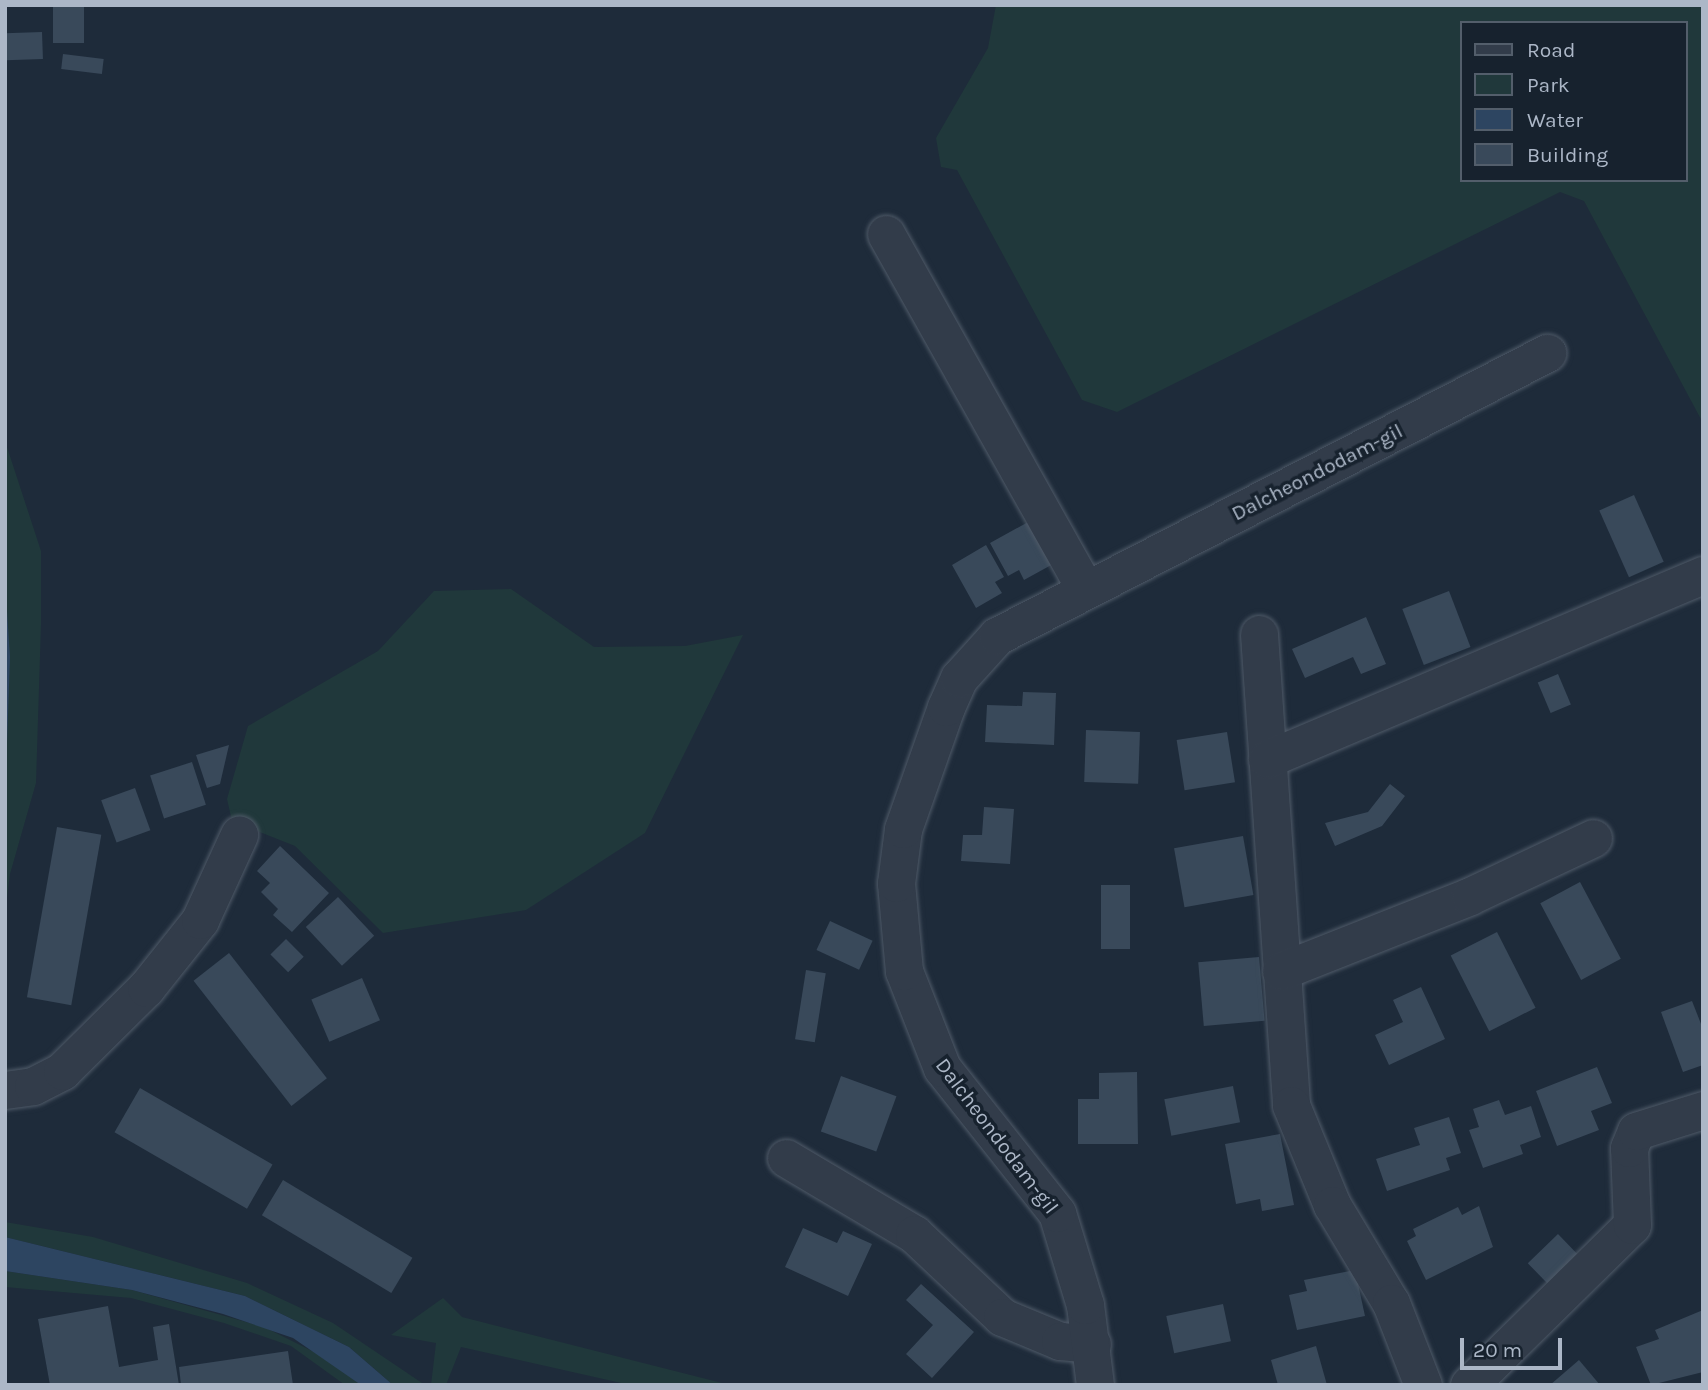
<!DOCTYPE html>
<html>
<head>
<meta charset="utf-8">
<style>
  body { margin:0 }
  #map { position:relative; width:1708px; height:1390px; overflow:hidden; background:#1e2b3a; font-family:Karla,sans-serif }
  div>[style] { position:absolute }
  [style*='--x'] { left:calc(var(--x)*1px); top:calc(var(--y)*1px); width:calc(var(--w)*1px); rotate:calc(var(--a)*1deg) }
  .green>* { inset:0; background:#20383b }
  .water>* { inset:0; background:#2d4561 }
  .building>* { inset:0; background:#39495a; transform-origin:0 0 }
  .roads { filter:drop-shadow(0 0 2px #4f5a68) drop-shadow(0 0 2px #4f5a68) }
  .minor>* { height:37px; margin:-18.5px; padding:0 18.5px; transform-origin:18.5px; border-radius:18.5px; background:#323c4a }
  span { translate:-50% -50%; white-space:nowrap; text-align:center; line-height:1.15; -webkit-text-stroke:7px #17222e; paint-order:stroke }
  .street-label { font-size:21px; color:#acb7c7 }
  .frame { position:absolute; inset:0; border:7px solid #acb7c7; pointer-events:none }
  .legend { position:absolute; left:1460px; top:21px; width:228px; height:161px; box-sizing:border-box; background:#17222e; border:2px solid #535e6b; margin:0; padding:9px 12px; list-style:none; font-size:21px; color:#acb7c7 }
  .legend li { display:flex; align-items:center; gap:14px; height:35px }
  .legend b { width:35px; border:2px solid #535e6b }
  .scale { position:absolute; left:1460px; top:1338px; width:102px; height:32px; box-sizing:border-box; border:4px solid #acb7c7; border-top:0; padding-left:9px; font-size:21px; line-height:24px; white-space:nowrap; color:#acb7c7; -webkit-text-stroke:5px #17222e; paint-order:stroke }
</style>
</head>
<body>
<div id="map">
  <div class="green">
    <div style="clip-path:polygon(evenodd,996px 5px,1703px 5px,1703px 423px,1584px 201px,1560px 192px,1117px 412px,1082px 400px,957px 170px,941px 167px,936px 138px,988px 48px,996px 5px,1461px 23px,1685px 23px,1685px 180px,1461px 180px,1461px 23px)"></div>
    <div style="clip-path:polygon(5px 441px,41px 551px,41px 624px,36px 783px,10px 874px,5px 914px)"></div>
    <div style="clip-path:polygon(511px 589px,594px 647px,685px 646px,743px 635px,645px 833px,526px 910px,383px 933px,295px 846px,232px 821px,227px 799px,248px 726px,378px 651px,434px 591px)"></div>
    <div style="clip-path:polygon(5px 1222px,93px 1237px,247px 1283px,333px 1323px,425px 1385px,393px 1385px,349px 1347px,245px 1296px,5px 1237px)"></div>
    <div style="clip-path:polygon(5px 1271px,132px 1290px,264px 1327px,336px 1363px,361px 1385px,345px 1385px,291px 1346px,224px 1323px,131px 1298px,5px 1287px)"></div>
    <div style="clip-path:polygon(443px 1298px,462px 1317px,730px 1385px,630px 1385px,461px 1347px,446px 1385px,431px 1385px,436px 1343px,391px 1335px)"></div>
  </div>
  <div class="water">
    <div style="clip-path:polygon(5px 581px,10px 657px,5px 802px)"></div>
    <div style="clip-path:polygon(5px 1237px,245px 1296px,349px 1347px,393px 1385px,361px 1385px,293px 1338px,223px 1314px,132px 1290px,5px 1271px)"></div>
  </div>
  <div class="building">
    <div style="left:53px;top:5px;width:31px;height:38px"></div>
    <div style="left:42px;top:32px;width:27px;height:37px;rotate:88deg"></div>
    <div style="left:63px;top:54px;width:41px;height:15px;rotate:7deg"></div>
    <div style="left:1634px;top:495px;width:73px;height:38px;rotate:66deg"></div>
    <div style="clip-path:polygon(1030px 521px,1053px 564px,1024px 580px,1019px 570px,1008px 576px,990px 543px)"></div>
    <div style="clip-path:polygon(986px 545px,1004px 577px,995px 582px,1002px 593px,976px 608px,952px 565px)"></div>
    <div style="left:1449px;top:591px;width:60px;height:50px;rotate:69deg"></div>
    <div style="clip-path:polygon(1366px 617px,1386px 664px,1361px 674px,1353px 657px,1305px 678px,1292px 649px)"></div>
    <div style="left:1558px;top:674px;width:33px;height:22px;rotate:67deg"></div>
    <div style="clip-path:polygon(1023px 692px,1056px 693px,1054px 745px,985px 742px,987px 705px,1022px 706px)"></div>
    <div style="left:1086px;top:730px;width:54px;height:52px;rotate:2deg"></div>
    <div style="left:1227px;top:732px;width:51px;height:51px;rotate:81deg"></div>
    <div style="clip-path:polygon(229px 745px,220px 784px,207px 788px,196px 755px)"></div>
    <div style="left:192px;top:762px;width:45px;height:44px;rotate:72deg"></div>
    <div style="clip-path:polygon(1390px 784px,1405px 796px,1382px 826px,1335px 846px,1325px 823px,1368px 812px)"></div>
    <div style="left:135px;top:788px;width:45px;height:36px;rotate:70deg"></div>
    <div style="clip-path:polygon(984px 807px,1014px 809px,1010px 864px,961px 861px,963px 835px,982px 835px)"></div>
    <div style="left:57px;top:827px;width:45px;height:173px;rotate:10deg"></div>
    <div style="left:1243px;top:836px;width:60px;height:70px;rotate:80deg"></div>
    <div style="clip-path:polygon(280px 846px,329px 893px,292px 932px,273px 915px,278px 909px,261px 892px,270px 883px,257px 871px)"></div>
    <div style="left:1580px;top:882px;width:87px;height:45px;rotate:62deg"></div>
    <div style="left:1101px;top:885px;width:29px;height:64px"></div>
    <div style="left:338px;top:897px;width:53px;height:44px;rotate:47deg"></div>
    <div style="left:830px;top:921px;width:47px;height:32px;rotate:25deg"></div>
    <div style="left:1497px;top:932px;width:85px;height:52px;rotate:63deg"></div>
    <div style="left:286px;top:939px;width:25px;height:22px;rotate:45deg"></div>
    <div style="left:229px;top:953px;width:159px;height:45px;rotate:52deg"></div>
    <div style="left:1259px;top:957px;width:64px;height:61px;rotate:85deg"></div>
    <div style="left:806px;top:970px;width:20px;height:70px;rotate:9deg"></div>
    <div style="left:362px;top:978px;width:46px;height:55px;rotate:67deg"></div>
    <div style="clip-path:polygon(1421px 987px,1445px 1039px,1389px 1065px,1375px 1035px,1403px 1022px,1393px 1000px)"></div>
    <div style="clip-path:polygon(1692px 1001px,1703px 1029px,1703px 1065px,1683px 1072px,1661px 1012px)"></div>
    <div style="clip-path:polygon(1597px 1067px,1612px 1103px,1591px 1111px,1599px 1130px,1557px 1146px,1536px 1091px)"></div>
    <div style="clip-path:polygon(1137px 1072px,1138px 1144px,1078px 1144px,1078px 1099px,1099px 1099px,1099px 1073px)"></div>
    <div style="left:841px;top:1076px;width:59px;height:59px;rotate:20deg"></div>
    <div style="left:1233px;top:1086px;width:37px;height:70px;rotate:79deg"></div>
    <div style="left:140px;top:1088px;width:153px;height:51px;rotate:30deg"></div>
    <div style="clip-path:polygon(1499px 1100px,1505px 1115px,1531px 1106px,1541px 1137px,1520px 1145px,1523px 1154px,1483px 1168px,1469px 1130px,1479px 1127px,1473px 1109px)"></div>
    <div style="clip-path:polygon(1449px 1117px,1461px 1153px,1446px 1158px,1450px 1170px,1387px 1191px,1376px 1159px,1420px 1145px,1414px 1128px)"></div>
    <div style="clip-path:polygon(1280px 1134px,1294px 1205px,1262px 1211px,1260px 1199px,1236px 1204px,1225px 1144px)"></div>
    <div style="left:283px;top:1180px;width:151px;height:41px;rotate:31deg"></div>
    <div style="clip-path:polygon(1479px 1206px,1493px 1247px,1426px 1280px,1407px 1241px,1416px 1236px,1413px 1229px,1458px 1207px,1462px 1215px)"></div>
    <div style="clip-path:polygon(803px 1228px,837px 1243px,843px 1231px,872px 1244px,848px 1296px,785px 1267px)"></div>
    <div style="left:1558px;top:1234px;width:35px;height:42px;rotate:46deg"></div>
    <div style="clip-path:polygon(1355px 1270px,1365px 1316px,1297px 1330px,1289px 1295px,1307px 1291px,1304px 1280px)"></div>
    <div style="clip-path:polygon(921px 1284px,974px 1332px,932px 1378px,906px 1354px,933px 1325px,906px 1300px)"></div>
    <div style="left:1223px;top:1304px;width:38px;height:58px;rotate:78deg"></div>
    <div style="clip-path:polygon(108px 1306px,119px 1367px,158px 1360px,153px 1327px,169px 1324px,179px 1385px,50px 1385px,38px 1319px)"></div>
    <div style="clip-path:polygon(1703px 1310px,1703px 1372px,1651px 1385px,1636px 1347px,1659px 1339px,1655px 1330px)"></div>
    <div style="clip-path:polygon(1316px 1346px,1327px 1385px,1278px 1385px,1271px 1360px)"></div>
    <div style="clip-path:polygon(288px 1351px,293px 1385px,181px 1385px,179px 1367px)"></div>
    <div style="clip-path:polygon(1579px 1360px,1600px 1385px,1550px 1385px)"></div>
  </div>
  <div class="roads">
    <div class="minor">
      <div style="--x:886;--y:234;--w:408;--a:60.7"></div>
      <div style="--x:1259;--y:634;--w:472;--a:86.1"></div>
      <div style="--x:1291;--y:1105;--w:108;--a:67.7"></div>
      <div style="--x:1332;--y:1205;--w:114;--a:59"></div>
      <div style="--x:1391;--y:1303;--w:88;--a:68.7"></div>
      <div style="--x:1267;--y:759;--w:473;--a:-22.9"></div>
      <div style="--x:1281;--y:971;--w:203;--a:-21.6"></div>
      <div style="--x:1470;--y:896;--w:136;--a:-25.2"></div>
      <div style="--x:5;--y:1090;--w:28;--a:-8"></div>
      <div style="--x:33;--y:1086;--w:33;--a:-27"></div>
      <div style="--x:62;--y:1071;--w:118;--a:-44.7"></div>
      <div style="--x:146;--y:988;--w:87;--a:-51.5"></div>
      <div style="--x:200;--y:920;--w:94;--a:-65.4"></div>
      <div style="--x:786;--y:1158;--w:149;--a:30.7"></div>
      <div style="--x:914;--y:1234;--w:121;--a:43.3"></div>
      <div style="--x:1002;--y:1317;--w:63;--a:22.5"></div>
      <div style="--x:1060;--y:1341;--w:32;--a:5"></div>
      <div style="--x:1095;--y:1385;--w:81;--a:-97.1"></div>
      <div style="--x:1085;--y:1305;--w:96;--a:-106.9"></div>
      <div style="--x:1057;--y:1213;--w:185;--a:-128.4"></div>
      <div style="--x:942;--y:1068;--w:104;--a:-111.4"></div>
      <div style="--x:904;--y:971;--w:88;--a:-95.2"></div>
      <div style="--x:896;--y:883;--w:54;--a:-82.6"></div>
      <div style="--x:903;--y:829;--w:129;--a:-70.6"></div>
      <div style="--x:946;--y:707;--w:32;--a:-66"></div>
      <div style="--x:959;--y:678;--w:57;--a:-47.9"></div>
      <div style="--x:997;--y:636;--w:619;--a:-27.23"></div>
      <div style="--x:1469;--y:1385;--w:228;--a:-44.5"></div>
      <div style="--x:1632;--y:1225;--w:77;--a:-92.2"></div>
      <div style="--x:1629;--y:1148;--w:18;--a:-68"></div>
      <div style="--x:1636;--y:1131;--w:70;--a:-17.4"></div>
    </div>
  </div>
  <div class="street-label">
    <span style="left:1317px;top:472px;rotate:-27deg">Dalcheondodam-gil</span>
    <span style="left:997px;top:1136px;rotate:53deg">Dalcheondodam-gil</span>
  </div>
  <div class="frame"></div>
  <ul class="legend">
  <li><b style="height:9px;background:#323c4a"></b>Road</li>
  <li><b style="height:19px;background:#20383b"></b>Park</li>
  <li><b style="height:19px;background:#2d4561"></b>Water</li>
  <li><b style="height:19px;background:#39495a"></b>Building</li>
  </ul>
  <div class="scale">20 m</div>
</div>
</body>
</html>
